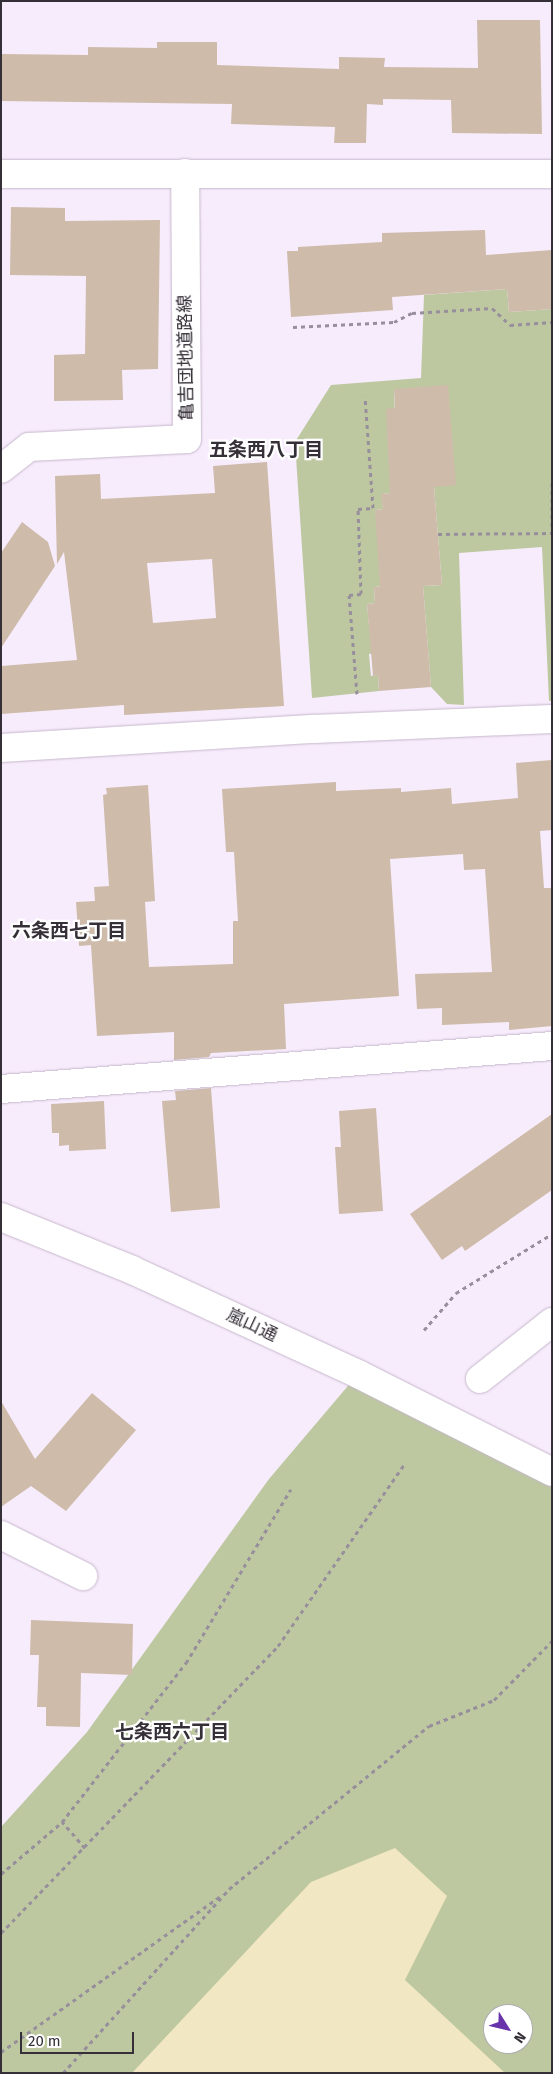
<!DOCTYPE html>
<html>
<head>
<meta charset="utf-8">
<style>
  body { margin:0 }
  #map { position:relative; width:553px; height:2074px; overflow:hidden; background:#f7ecfc; font-family:"Fira Sans","Noto Sans JP",sans-serif }
  div>[style] { position:absolute }
  [style*='--x'] { left:calc(var(--x)*1px); top:calc(var(--y)*1px); width:calc(var(--w)*1px); rotate:calc(var(--a)*1deg) }
  .green>* { inset:0; background:#bdc8a0 }
  .sand>* { inset:0; background:#f1e7c2 }
  .building>* { inset:0; background:#cebbaa }
  .path>* { height:3px; margin-top:-1.5px; transform-origin:0; background:repeating-linear-gradient(90deg,#978f9b 0 4px,transparent 0 8px) }
  .roads { filter:drop-shadow(0 0 1px #c6b8cc) drop-shadow(0 0 1px #c6b8cc) }
  .minor>* { height:28px; margin:-14px; padding:0 14px; transform-origin:14px; border-radius:14px; background:#fff }
  span { translate:-50% -50%; white-space:nowrap; text-align:center; line-height:1.15; -webkit-text-stroke:4.5px #fff; paint-order:stroke }
  .street-label { font-size:18px; color:#352f37 }
  .neighbourhood-label { font-size:19px; color:#352f37; font-weight:700 }
  .frame { position:absolute; inset:0; border:2px solid #352f37; pointer-events:none }
  .north { position:absolute; left:483px; top:2004px; width:50px; height:50px; box-sizing:border-box; background:#fff; border:1px solid #aeacaf; border-radius:50%; rotate:126deg; font-size:14px; font-weight:700; line-height:20px; text-align:center; color:#352f37 }
  .north::after { content:''; display:block; margin:auto; width:18px; height:22px; background:#6934ab; clip-path:polygon(50% 0,100% 100%,50% 72%,0 100%) }
  .scale { position:absolute; left:20px; top:2032px; width:114px; height:22px; box-sizing:border-box; border:2px solid #352f37; border-top:0; padding-left:6px; font-size:15px; line-height:18px; white-space:nowrap; color:#352f37; -webkit-text-stroke:4px #fff; paint-order:stroke }
</style>
</head>
<body>
<div id="map">
  <div class="green">
    <div style="clip-path:polygon(507px 289px,509px 312px,552px 309px,552px 701px,549px 701px,542px 547px,459px 553px,464px 705px,447px 704px,431px 687px,423px 586px,442px 585px,434px 487px,394px 389px,398px 492px,382px 494px,383px 509px,375px 510px,389px 586px,374px 587px,375px 603px,367px 604px,369px 626px,379px 625px,382px 652px,369px 654px,371px 676px,378px 675px,379px 691px,312px 698px,295px 442px,331px 385px,421px 378px,424px 295px)"></div>
    <div style="clip-path:polygon(evenodd,358px 1374px,552px 1472px,552px 2073px,1px 2073px,1px 1827px,87px 1732px,269px 1479px,358px 1374px,493px 2014px,523px 2014px,523px 2044px,493px 2044px,493px 2014px)"></div>
  </div>
  <div class="sand">
    <div style="clip-path:polygon(395px 1848px,447px 1896px,405px 1980px,505px 2073px,132px 2073px,311px 1882px)"></div>
  </div>
  <div class="building">
    <div style="clip-path:polygon(477px 20px,540px 20px,542px 134px,452px 133px,451px 100px,383px 99px,383px 105px,367px 104px,366px 143px,334px 143px,335px 127px,231px 124px,232px 104px,1px 101px,1px 54px,88px 55px,88px 47px,157px 48px,157px 42px,217px 42px,217px 65px,339px 69px,339px 57px,385px 58px,384px 67px,478px 68px)"></div>
    <div style="clip-path:polygon(11px 207px,65px 208px,65px 221px,160px 220px,158px 369px,122px 370px,123px 400px,54px 401px,54px 355px,85px 354px,86px 276px,10px 275px)"></div>
    <div style="clip-path:polygon(485px 230px,486px 255px,552px 250px,552px 309px,509px 312px,507px 289px,392px 297px,393px 310px,291px 317px,287px 251px,298px 251px,298px 247px,382px 242px,382px 233px)"></div>
    <div style="clip-path:polygon(448px 385px,456px 485px,434px 487px,442px 585px,423px 586px,431px 687px,379px 691px,378px 675px,373px 676px,367px 604px,375px 603px,374px 587px,380px 587px,375px 510px,383px 509px,381px 494px,390px 493px,386px 409px,395px 408px,394px 389px)"></div>
    <div style="clip-path:polygon(evenodd,267px 462px,284px 706px,124px 715px,124px 705px,1px 714px,1px 666px,77px 660px,64px 552px,57px 564px,55px 476px,100px 474px,101px 499px,215px 493px,213px 466px,267px 462px,212px 559px,216px 618px,153px 623px,147px 563px,212px 559px)"></div>
    <div style="clip-path:polygon(22px 522px,48px 542px,55px 566px,1px 648px,1px 553px)"></div>
    <div style="clip-path:polygon(552px 760px,552px 830px,540px 831px,544px 888px,552px 888px,552px 1026px,509px 1030px,509px 1022px,442px 1025px,442px 1008px,417px 1009px,415px 974px,492px 972px,485px 869px,464px 870px,463px 854px,390px 859px,399px 996px,284px 1004px,286px 1049px,211px 1053px,209px 1057px,174px 1060px,174px 1032px,97px 1036px,91px 945px,79px 946px,76px 902px,95px 901px,94px 887px,109px 886px,103px 795px,107px 794px,106px 788px,148px 785px,155px 901px,145px 902px,149px 967px,233px 964px,233px 921px,238px 921px,234px 852px,226px 852px,222px 789px,336px 782px,336px 791px,401px 788px,401px 792px,451px 788px,452px 804px,518px 798px,516px 763px)"></div>
    <div style="clip-path:polygon(211px 1088px,220px 1208px,171px 1212px,162px 1101px,176px 1100px,175px 1091px)"></div>
    <div style="clip-path:polygon(104px 1101px,106px 1149px,69px 1151px,69px 1145px,59px 1146px,59px 1133px,52px 1133px,51px 1104px)"></div>
    <div style="clip-path:polygon(376px 1108px,383px 1211px,339px 1214px,335px 1147px,341px 1147px,339px 1111px)"></div>
    <div style="clip-path:polygon(552px 1114px,552px 1190px,465px 1251px,462px 1246px,442px 1260px,410px 1214px)"></div>
    <div style="clip-path:polygon(92px 1393px,136px 1430px,66px 1511px,31px 1486px,1px 1507px,1px 1401px,35px 1459px)"></div>
    <div style="clip-path:polygon(31px 1620px,133px 1624px,132px 1675px,81px 1673px,80px 1727px,46px 1726px,46px 1707px,37px 1707px,39px 1655px,30px 1655px)"></div>
  </div>
  <div class="path">
    <div style="--x:293;--y:327;--w:101;--a:-2.8"></div>
    <div style="--x:394;--y:322;--w:20;--a:-27"></div>
    <div style="--x:412;--y:313;--w:80;--a:-3.6"></div>
    <div style="--x:492;--y:308;--w:25;--a:43"></div>
    <div style="--x:510;--y:325;--w:42;--a:-4.1"></div>
    <div style="--x:552;--y:483;--w:48;--a:90"></div>
    <div style="--x:438;--y:534;--w:114;--a:-0.5"></div>
    <div style="--x:357;--y:694;--w:99;--a:-94.6"></div>
    <div style="--x:349;--y:595;--w:12;--a:-5"></div>
    <div style="--x:361;--y:594;--w:85;--a:-92"></div>
    <div style="--x:358;--y:509;--w:15;--a:-4"></div>
    <div style="--x:373;--y:508;--w:112;--a:-94.1"></div>
    <div style="--x:424;--y:1330;--w:49;--a:-49.1"></div>
    <div style="--x:456;--y:1293;--w:113;--a:-31.6"></div>
    <div style="--x:85;--y:1848;--w:35;--a:-131"></div>
    <div style="--x:62;--y:1822;--w:202;--a:-52.1"></div>
    <div style="--x:186;--y:1663;--w:203;--a:-58.9"></div>
    <div style="--x:1;--y:1874;--w:80;--a:-40.4"></div>
    <div style="--x:1;--y:1933;--w:399;--a:-46"></div>
    <div style="--x:278;--y:1646;--w:224;--a:-55.2"></div>
    <div style="--x:1;--y:2052;--w:272;--a:-35.4"></div>
    <div style="--x:63;--y:2073;--w:248;--a:-47.9"></div>
    <div style="--x:229;--y:1889;--w:258;--a:-39.2"></div>
    <div style="--x:429;--y:1726;--w:70;--a:-21.8"></div>
    <div style="--x:494;--y:1700;--w:83;--a:-45.5"></div>
  </div>
  <div class="roads">
    <div class="minor">
      <div style="--x:1;--y:174;--w:551;--a:0"></div>
      <div style="--x:1;--y:469;--w:36;--a:-38"></div>
      <div style="--x:29;--y:447;--w:158;--a:-2.9"></div>
      <div style="--x:187;--y:439;--w:266;--a:-90.4"></div>
      <div style="--x:1;--y:748;--w:314;--a:-3.5"></div>
      <div style="--x:314;--y:729;--w:238;--a:-2.4"></div>
      <div style="--x:1;--y:1089;--w:553;--a:-4.46"></div>
      <div style="--x:1;--y:1217;--w:141;--a:22"></div>
      <div style="--x:132;--y:1270;--w:249;--a:24.7"></div>
      <div style="--x:358;--y:1374;--w:217;--a:26.8"></div>
      <div style="--x:480;--y:1379;--w:92;--a:-38.4"></div>
      <div style="--x:1;--y:1535;--w:92;--a:26.6"></div>
    </div>
  </div>
  <div class="street-label">
    <span style="left:186px;top:358px;rotate:-91deg">亀吉団地道路線</span>
    <span style="left:252px;top:1325px;rotate:25deg">嵐山通</span>
  </div>
  <div class="neighbourhood-label">
    <span style="left:266px;top:450px">五条西八丁目</span>
    <span style="left:69px;top:931px">六条西七丁目</span>
    <span style="left:172px;top:1732px">七条西六丁目</span>
  </div>
  <div class="frame"></div>
  <div class="north">N</div>
  <div class="scale">20 m</div>
</div>
</body>
</html>
